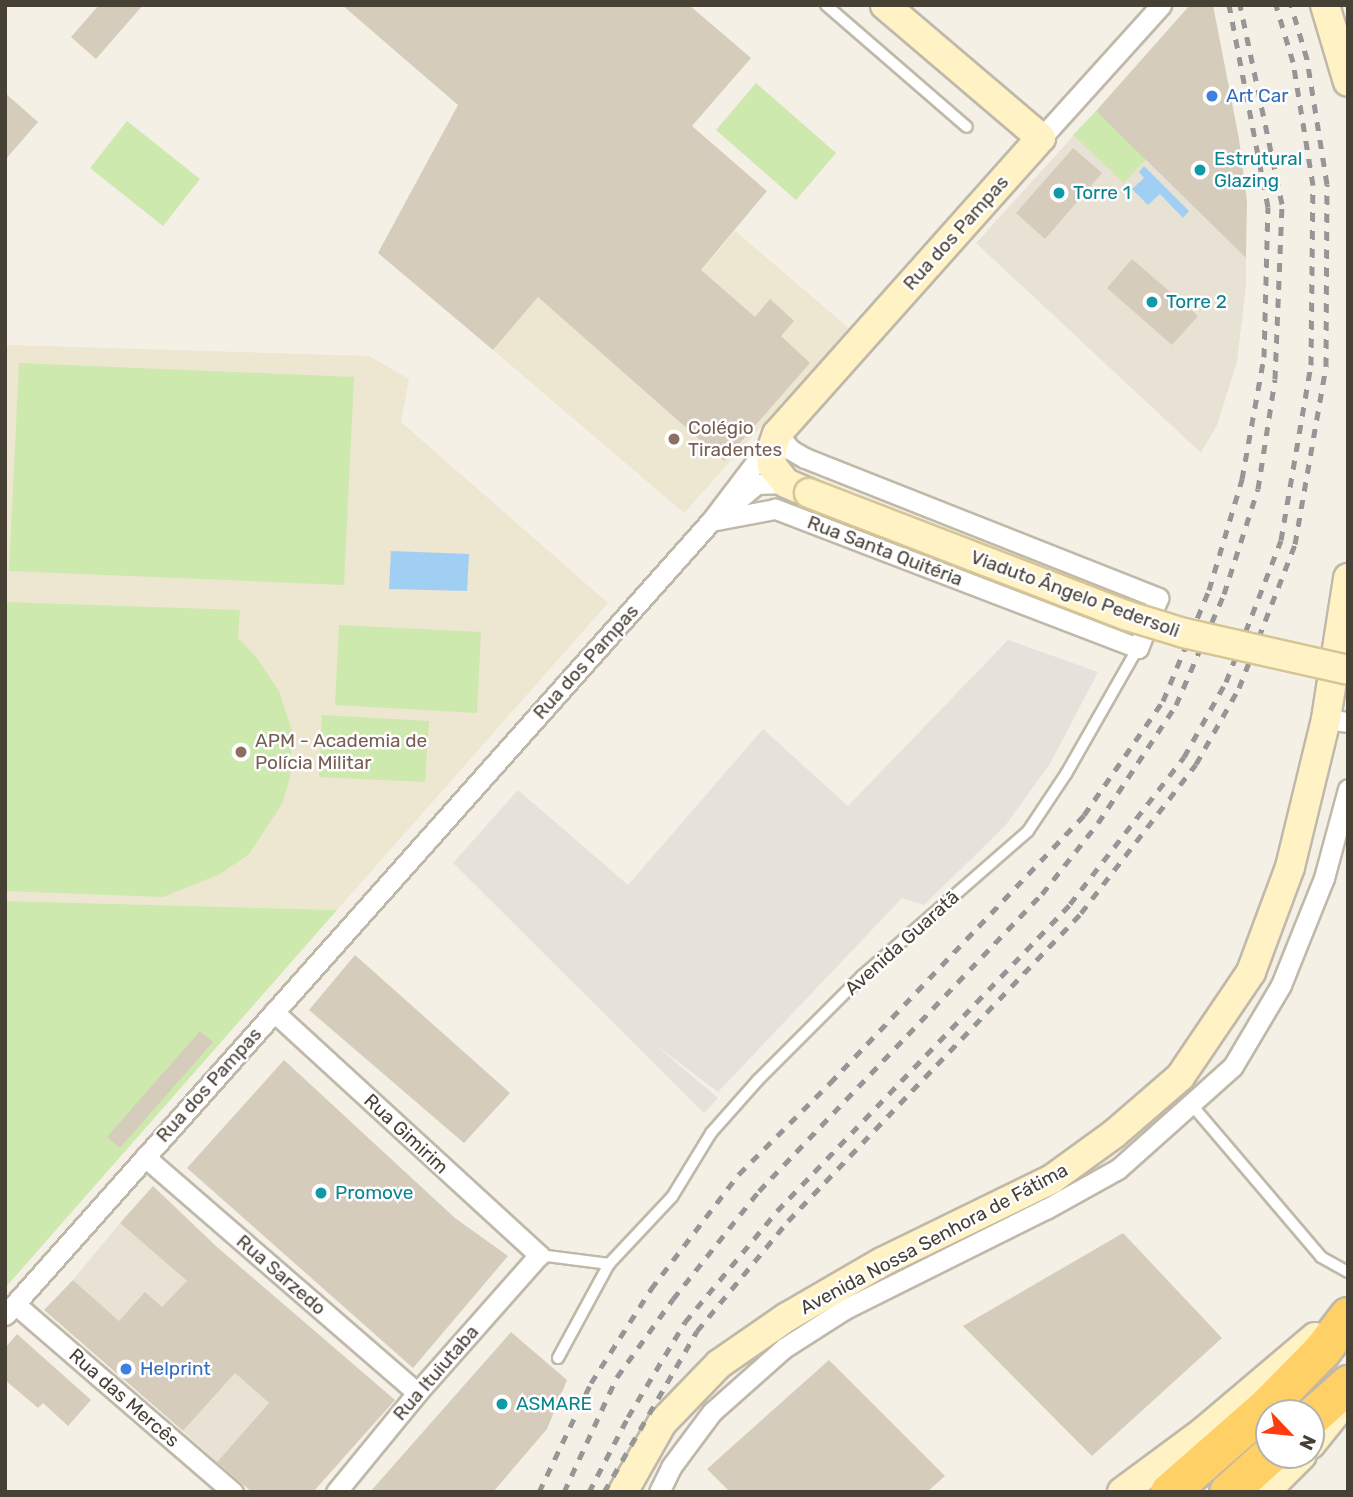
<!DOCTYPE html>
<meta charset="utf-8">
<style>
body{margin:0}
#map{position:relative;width:1353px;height:1497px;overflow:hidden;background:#f4f0e6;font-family:Rubik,sans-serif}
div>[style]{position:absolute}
.residential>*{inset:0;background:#e8e2d4}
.industrial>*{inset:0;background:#e6e1db}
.education>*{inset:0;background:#ede6d0}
.green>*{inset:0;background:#cde9ae}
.water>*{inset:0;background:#a1cff3}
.building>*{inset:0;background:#d6ccbb}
.roads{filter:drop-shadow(2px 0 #c0b8a9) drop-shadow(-2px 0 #c0b8a9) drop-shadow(0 2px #c0b8a9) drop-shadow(0 -2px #c0b8a9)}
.lane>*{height:10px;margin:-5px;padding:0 5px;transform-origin:5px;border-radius:5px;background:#fff}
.street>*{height:19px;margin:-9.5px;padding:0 9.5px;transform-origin:9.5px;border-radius:9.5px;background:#fff}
.secondary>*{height:28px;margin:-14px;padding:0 14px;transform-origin:14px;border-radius:14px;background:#fff2c5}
.highway>*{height:37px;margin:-18.5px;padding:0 18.5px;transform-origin:18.5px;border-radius:18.5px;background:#ffd066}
.rail>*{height:5px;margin-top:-2.5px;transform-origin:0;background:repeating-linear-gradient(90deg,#969696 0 9px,transparent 0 18px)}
.bridges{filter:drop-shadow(2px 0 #d5c595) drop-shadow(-2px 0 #d5c595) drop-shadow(0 2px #d5c595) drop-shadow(0 -2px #d5c595)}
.secondary-bridge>*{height:28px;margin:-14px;padding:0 14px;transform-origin:14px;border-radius:14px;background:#fff2c5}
.dots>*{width:19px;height:19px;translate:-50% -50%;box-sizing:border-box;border:4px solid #fff;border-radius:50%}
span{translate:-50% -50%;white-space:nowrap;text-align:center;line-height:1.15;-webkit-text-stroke:5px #fff;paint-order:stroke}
.shop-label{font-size:19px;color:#366cbe}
.left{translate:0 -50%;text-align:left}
.culture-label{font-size:19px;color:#0d838f}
.street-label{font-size:19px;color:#474035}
.education-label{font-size:19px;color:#785e54}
.frame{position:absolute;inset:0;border:7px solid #474035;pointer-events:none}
.north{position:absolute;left:1255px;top:1399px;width:70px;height:70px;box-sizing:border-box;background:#fff;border:2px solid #b5b3ae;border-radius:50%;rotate:116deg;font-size:19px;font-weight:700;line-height:28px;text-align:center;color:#474035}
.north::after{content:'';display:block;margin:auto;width:24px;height:32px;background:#ff3b12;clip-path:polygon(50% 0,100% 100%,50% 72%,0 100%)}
</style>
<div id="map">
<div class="residential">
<i style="clip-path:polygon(1096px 111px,1246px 258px,1246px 286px,1237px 362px,1217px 425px,1201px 453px,976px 243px)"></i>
<i style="clip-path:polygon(120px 1223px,187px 1281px,163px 1308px,119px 1321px,73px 1280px)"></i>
<i style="clip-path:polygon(235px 1373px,269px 1403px,217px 1462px,183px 1431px)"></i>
</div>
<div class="industrial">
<i style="clip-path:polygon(1008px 640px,1098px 672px,1051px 762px,1005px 826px,924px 905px,902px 898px,718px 1092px,653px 1043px,718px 1098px,704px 1113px,453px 863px,518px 790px,628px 885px,763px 729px,848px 806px)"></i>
</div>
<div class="education">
<i style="clip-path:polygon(735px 231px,849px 328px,684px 513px,493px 350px,538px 297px,620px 366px)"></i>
<i style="clip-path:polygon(10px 345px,369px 356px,409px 379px,401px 422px,608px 603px,337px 910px,5px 901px,5px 349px)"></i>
</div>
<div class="green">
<i style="clip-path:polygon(756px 83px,836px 153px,796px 200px,716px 130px)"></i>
<i style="clip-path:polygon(1096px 111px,1147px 158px,1124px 183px,1073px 135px)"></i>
<i style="clip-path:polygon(127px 121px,200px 179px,163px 226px,90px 168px)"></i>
<i style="clip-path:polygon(19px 363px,354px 377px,344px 585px,9px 571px)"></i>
<i style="clip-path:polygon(5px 602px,240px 610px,238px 638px,257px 658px,279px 691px,292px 731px,290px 778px,282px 804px,249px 854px,220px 874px,163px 897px,5px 891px)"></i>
<i style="clip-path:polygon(339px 625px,481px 632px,477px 713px,335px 705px)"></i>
<i style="clip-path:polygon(322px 715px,429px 721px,425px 782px,319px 777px)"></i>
<i style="clip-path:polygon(5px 901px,337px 910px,5px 1288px)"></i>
</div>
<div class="water">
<i style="clip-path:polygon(1144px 166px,1189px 211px,1183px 218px,1160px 194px,1148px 205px,1132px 189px,1144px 178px,1139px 172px)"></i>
<i style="clip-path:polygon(391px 551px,469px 554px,467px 591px,389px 589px)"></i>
</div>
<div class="building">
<i style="clip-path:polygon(99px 5px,143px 5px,96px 59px,71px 37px)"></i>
<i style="clip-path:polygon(342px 5px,689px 5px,751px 58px,692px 126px,767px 191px,701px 270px,755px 317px,770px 299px,794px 321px,781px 336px,810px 363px,724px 461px,538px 297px,493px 350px,378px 253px,458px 105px)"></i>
<i style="clip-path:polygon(1190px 5px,1213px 5px,1239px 139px,1247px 201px,1246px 258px,1096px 111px)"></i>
<i style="clip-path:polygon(5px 93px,38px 122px,5px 160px)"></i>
<i style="clip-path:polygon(1073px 148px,1102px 173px,1045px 239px,1016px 213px)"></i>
<i style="clip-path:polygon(1132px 259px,1198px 316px,1172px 345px,1107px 288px)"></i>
<i style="clip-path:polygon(355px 955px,510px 1093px,464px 1143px,309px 1010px)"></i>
<i style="clip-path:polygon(200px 1031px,213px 1042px,120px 1148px,107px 1137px)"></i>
<i style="clip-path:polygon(284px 1060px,455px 1218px,508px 1256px,413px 1368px,187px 1168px)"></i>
<i style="clip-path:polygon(153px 1186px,217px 1247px,395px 1400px,313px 1492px,252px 1492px,217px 1462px,269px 1403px,235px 1373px,183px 1431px,44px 1310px,73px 1280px,119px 1321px,145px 1292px,162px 1307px,187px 1281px,120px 1223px)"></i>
<i style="clip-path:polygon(1123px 1233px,1222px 1338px,1092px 1456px,963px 1326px)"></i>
<i style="clip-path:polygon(511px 1332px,567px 1380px,547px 1429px,493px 1492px,370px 1492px)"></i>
<i style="clip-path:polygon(17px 1334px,91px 1400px,68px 1426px,43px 1403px,38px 1408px,5px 1380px,5px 1348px)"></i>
<i style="clip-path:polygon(829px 1360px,945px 1476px,927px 1492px,730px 1492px,707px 1469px)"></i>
</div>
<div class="roads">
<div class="lane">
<i style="left:826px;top:5px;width:186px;rotate:40.9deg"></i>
<i style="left:1191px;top:1104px;width:201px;rotate:49.6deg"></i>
<i style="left:1321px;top:1257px;width:31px;rotate:29deg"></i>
<i style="left:539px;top:1255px;width:71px;rotate:7.3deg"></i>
<i style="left:558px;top:1358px;width:107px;rotate:-61.5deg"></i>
<i style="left:609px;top:1264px;width:92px;rotate:-46.8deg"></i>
<i style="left:672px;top:1197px;width:75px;rotate:-58.6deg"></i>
<i style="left:711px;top:1133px;width:71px;rotate:-48.4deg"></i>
<i style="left:758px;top:1080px;width:147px;rotate:-45deg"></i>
<i style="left:862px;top:976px;width:220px;rotate:-41.1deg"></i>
<i style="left:1028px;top:831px;width:69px;rotate:-56.3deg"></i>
<i style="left:1066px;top:774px;width:145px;rotate:-60.3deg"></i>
</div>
<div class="street">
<i style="left:1041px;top:138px;width:179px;rotate:-47.9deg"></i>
<i style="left:734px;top:503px;width:30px;rotate:-40deg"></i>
<i style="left:757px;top:484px;width:29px;rotate:-2deg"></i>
<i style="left:1326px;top:719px;width:22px;rotate:8deg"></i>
<i style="left:274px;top:1012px;width:360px;rotate:42.5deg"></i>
<i style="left:539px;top:1255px;width:184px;rotate:131.5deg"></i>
<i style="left:417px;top:1393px;width:128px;rotate:129.3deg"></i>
<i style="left:145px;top:1157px;width:360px;rotate:40.9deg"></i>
<i style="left:15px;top:1304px;width:288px;rotate:40.8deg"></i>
<i style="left:5px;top:1315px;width:1062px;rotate:-48.36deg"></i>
<i style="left:711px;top:521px;width:109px;rotate:-52.8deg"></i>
<i style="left:777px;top:434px;width:21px;rotate:49deg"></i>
<i style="left:791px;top:450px;width:16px;rotate:30deg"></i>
<i style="left:805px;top:458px;width:380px;rotate:21.6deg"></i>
<i style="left:1158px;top:598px;width:54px;rotate:111.8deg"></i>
<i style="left:1138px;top:648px;width:389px;rotate:-159deg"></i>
<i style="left:775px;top:509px;width:65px;rotate:169.4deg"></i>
<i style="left:659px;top:1492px;width:28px;rotate:-64deg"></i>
<i style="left:671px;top:1467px;width:69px;rotate:-53.3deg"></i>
<i style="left:712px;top:1412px;width:96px;rotate:-41.6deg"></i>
<i style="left:784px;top:1348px;width:72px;rotate:-32.6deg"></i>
<i style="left:845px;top:1309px;width:225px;rotate:-26.5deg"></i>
<i style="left:1046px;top:1209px;width:82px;rotate:-29.1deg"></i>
<i style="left:1118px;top:1169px;width:154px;rotate:-41.8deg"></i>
<i style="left:1233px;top:1066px;width:94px;rotate:-59.3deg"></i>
<i style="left:1281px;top:985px;width:115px;rotate:-68.1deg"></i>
<i style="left:1324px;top:878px;width:92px;rotate:-74.9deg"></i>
</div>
<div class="secondary">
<i style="left:1325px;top:5px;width:80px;rotate:73.4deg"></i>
<i style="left:809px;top:493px;width:25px;rotate:-157deg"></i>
<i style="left:786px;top:483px;width:22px;rotate:-129deg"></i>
<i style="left:772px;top:466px;width:15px;rotate:-94deg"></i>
<i style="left:771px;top:451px;width:18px;rotate:-71deg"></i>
<i style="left:777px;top:434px;width:397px;rotate:-48.3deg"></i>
<i style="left:1041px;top:138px;width:205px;rotate:-139.6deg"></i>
<i style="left:1311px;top:1444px;width:53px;rotate:-51.2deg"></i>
<i style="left:623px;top:1492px;width:79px;rotate:-60.5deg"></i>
<i style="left:662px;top:1423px;width:82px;rotate:-46deg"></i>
<i style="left:719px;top:1364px;width:83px;rotate:-34.7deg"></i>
<i style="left:787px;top:1317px;width:110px;rotate:-30.1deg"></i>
<i style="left:882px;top:1262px;width:189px;rotate:-26deg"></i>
<i style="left:1052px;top:1179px;width:77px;rotate:-36deg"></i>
<i style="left:1114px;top:1134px;width:87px;rotate:-40.8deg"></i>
<i style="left:1180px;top:1077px;width:127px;rotate:-55.9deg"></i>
<i style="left:1251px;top:972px;width:112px;rotate:-69.6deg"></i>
<i style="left:1290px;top:867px;width:152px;rotate:-76.3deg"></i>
<i style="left:1326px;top:719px;width:143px;rotate:-81.1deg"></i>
<i style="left:1122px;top:1492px;width:101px;rotate:-36.5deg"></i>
<i style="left:1203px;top:1432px;width:147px;rotate:-40.3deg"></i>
<i style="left:1265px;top:1492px;width:52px;rotate:-45deg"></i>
</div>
<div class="highway">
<i style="left:1311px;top:1417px;width:50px;rotate:-41.7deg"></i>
<i style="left:1169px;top:1492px;width:132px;rotate:-41.3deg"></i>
<i style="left:1268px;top:1405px;width:77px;rotate:-45.5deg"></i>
<i style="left:1322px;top:1350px;width:43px;rotate:-52.6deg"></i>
<i style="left:1228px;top:1492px;width:55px;rotate:-42.1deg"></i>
</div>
</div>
<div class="rail">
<i style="left:539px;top:1492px;width:121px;rotate:-64.5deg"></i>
<i style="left:591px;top:1383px;width:112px;rotate:-57.4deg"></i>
<i style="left:651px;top:1289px;width:145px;rotate:-52.6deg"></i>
<i style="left:739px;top:1174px;width:129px;rotate:-45deg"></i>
<i style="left:830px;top:1083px;width:369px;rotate:-46.5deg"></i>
<i style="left:1084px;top:815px;width:139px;rotate:-55.3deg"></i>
<i style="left:1163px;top:701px;width:120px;rotate:-67.5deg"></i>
<i style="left:1209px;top:590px;width:116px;rotate:-73.4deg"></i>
<i style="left:1242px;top:479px;width:124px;rotate:-79.8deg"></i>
<i style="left:1264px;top:357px;width:150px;rotate:-88.5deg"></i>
<i style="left:1268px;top:207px;width:206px;rotate:-100.9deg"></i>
<i style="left:564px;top:1492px;width:127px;rotate:-65.3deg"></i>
<i style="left:617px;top:1377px;width:96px;rotate:-54.3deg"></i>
<i style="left:673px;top:1299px;width:138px;rotate:-51.5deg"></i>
<i style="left:759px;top:1191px;width:410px;rotate:-46.4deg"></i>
<i style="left:1042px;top:894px;width:90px;rotate:-51.7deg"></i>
<i style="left:1098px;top:823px;width:141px;rotate:-56.5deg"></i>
<i style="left:1176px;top:705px;width:121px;rotate:-66.6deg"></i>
<i style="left:1224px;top:594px;width:110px;rotate:-72.1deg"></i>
<i style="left:1258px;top:489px;width:111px;rotate:-81.2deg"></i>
<i style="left:1275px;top:379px;width:175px;rotate:-87.7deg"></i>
<i style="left:1282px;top:204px;width:203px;rotate:-101.9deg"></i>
<i style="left:589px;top:1492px;width:85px;rotate:-62.5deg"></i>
<i style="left:628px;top:1417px;width:111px;rotate:-59deg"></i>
<i style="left:685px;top:1322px;width:144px;rotate:-50.3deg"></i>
<i style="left:777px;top:1211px;width:424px;rotate:-46.3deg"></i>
<i style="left:1070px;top:904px;width:186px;rotate:-52.2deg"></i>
<i style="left:1184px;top:757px;width:86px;rotate:-60.8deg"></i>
<i style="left:1226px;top:682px;width:152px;rotate:-68.8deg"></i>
<i style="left:1281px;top:540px;width:178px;rotate:-80.3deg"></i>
<i style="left:1311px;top:365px;width:180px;rotate:-89.4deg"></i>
<i style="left:1313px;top:185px;width:125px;rotate:-99.2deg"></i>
<i style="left:1293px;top:62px;width:59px;rotate:-106.6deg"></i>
<i style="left:604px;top:1492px;width:186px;rotate:-60deg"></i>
<i style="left:697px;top:1331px;width:143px;rotate:-50.4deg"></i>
<i style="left:788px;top:1221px;width:425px;rotate:-46.4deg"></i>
<i style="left:1081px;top:913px;width:188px;rotate:-52.3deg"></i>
<i style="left:1196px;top:764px;width:87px;rotate:-60.5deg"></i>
<i style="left:1239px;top:688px;width:155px;rotate:-68.7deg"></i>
<i style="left:1295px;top:544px;width:181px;rotate:-80.1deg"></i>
<i style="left:1326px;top:366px;width:182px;rotate:-89.7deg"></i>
<i style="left:1327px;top:184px;width:127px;rotate:-99.1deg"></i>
<i style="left:1307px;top:59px;width:56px;rotate:-106.5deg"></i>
</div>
<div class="bridges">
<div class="secondary-bridge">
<i style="left:809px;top:493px;width:339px;rotate:21.1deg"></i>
<i style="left:1125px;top:615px;width:62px;rotate:17deg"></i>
<i style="left:1184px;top:633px;width:168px;rotate:12.7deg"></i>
</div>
</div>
<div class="dots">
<i style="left:1212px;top:96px;background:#3f7fe0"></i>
<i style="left:1200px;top:170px;background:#0f9aa8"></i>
<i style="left:1059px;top:193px;background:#0f9aa8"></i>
<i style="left:1152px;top:302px;background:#0f9aa8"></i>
<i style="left:674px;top:439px;background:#8d6e63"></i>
<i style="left:241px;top:752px;background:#8d6e63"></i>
<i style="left:321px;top:1193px;background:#0f9aa8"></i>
<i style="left:126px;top:1369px;background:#3f7fe0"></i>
<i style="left:502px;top:1404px;background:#0f9aa8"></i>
</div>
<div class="shop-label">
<span class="left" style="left:1226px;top:96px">Art Car</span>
<span class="left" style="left:140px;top:1369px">Helprint</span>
</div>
<div class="culture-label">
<span class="left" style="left:1214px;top:170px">Estrutural<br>Glazing</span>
<span class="left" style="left:1073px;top:193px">Torre 1</span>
<span class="left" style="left:1166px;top:302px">Torre 2</span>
<span class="left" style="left:335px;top:1193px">Promove</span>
<span class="left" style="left:516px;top:1404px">ASMARE</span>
</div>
<div class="street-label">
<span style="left:956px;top:233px;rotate:-48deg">Rua dos Pampas</span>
<span style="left:885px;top:551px;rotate:21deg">Rua Santa Quitéria</span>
<span style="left:1075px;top:594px;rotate:20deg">Viaduto Ângelo Pedersoli</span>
<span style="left:586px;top:662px;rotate:-48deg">Rua dos Pampas</span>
<span style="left:902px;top:943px;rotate:-42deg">Avenida Guaratã</span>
<span style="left:209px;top:1085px;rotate:-48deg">Rua dos Pampas</span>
<span style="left:406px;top:1134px;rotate:43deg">Rua Gimirim</span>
<span style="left:934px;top:1239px;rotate:-28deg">Avenida Nossa Senhora de Fátima</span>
<span style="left:281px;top:1275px;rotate:41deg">Rua Sarzedo</span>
<span style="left:436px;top:1373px;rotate:-49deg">Rua Ituiutaba</span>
<span style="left:124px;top:1398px;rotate:41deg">Rua das Mercês</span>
</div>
<div class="education-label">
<span class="left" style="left:688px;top:439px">Colégio<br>Tiradentes</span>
<span class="left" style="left:255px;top:752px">APM - Academia de<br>Polícia Militar</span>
</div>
<div class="frame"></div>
<div class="north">N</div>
</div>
